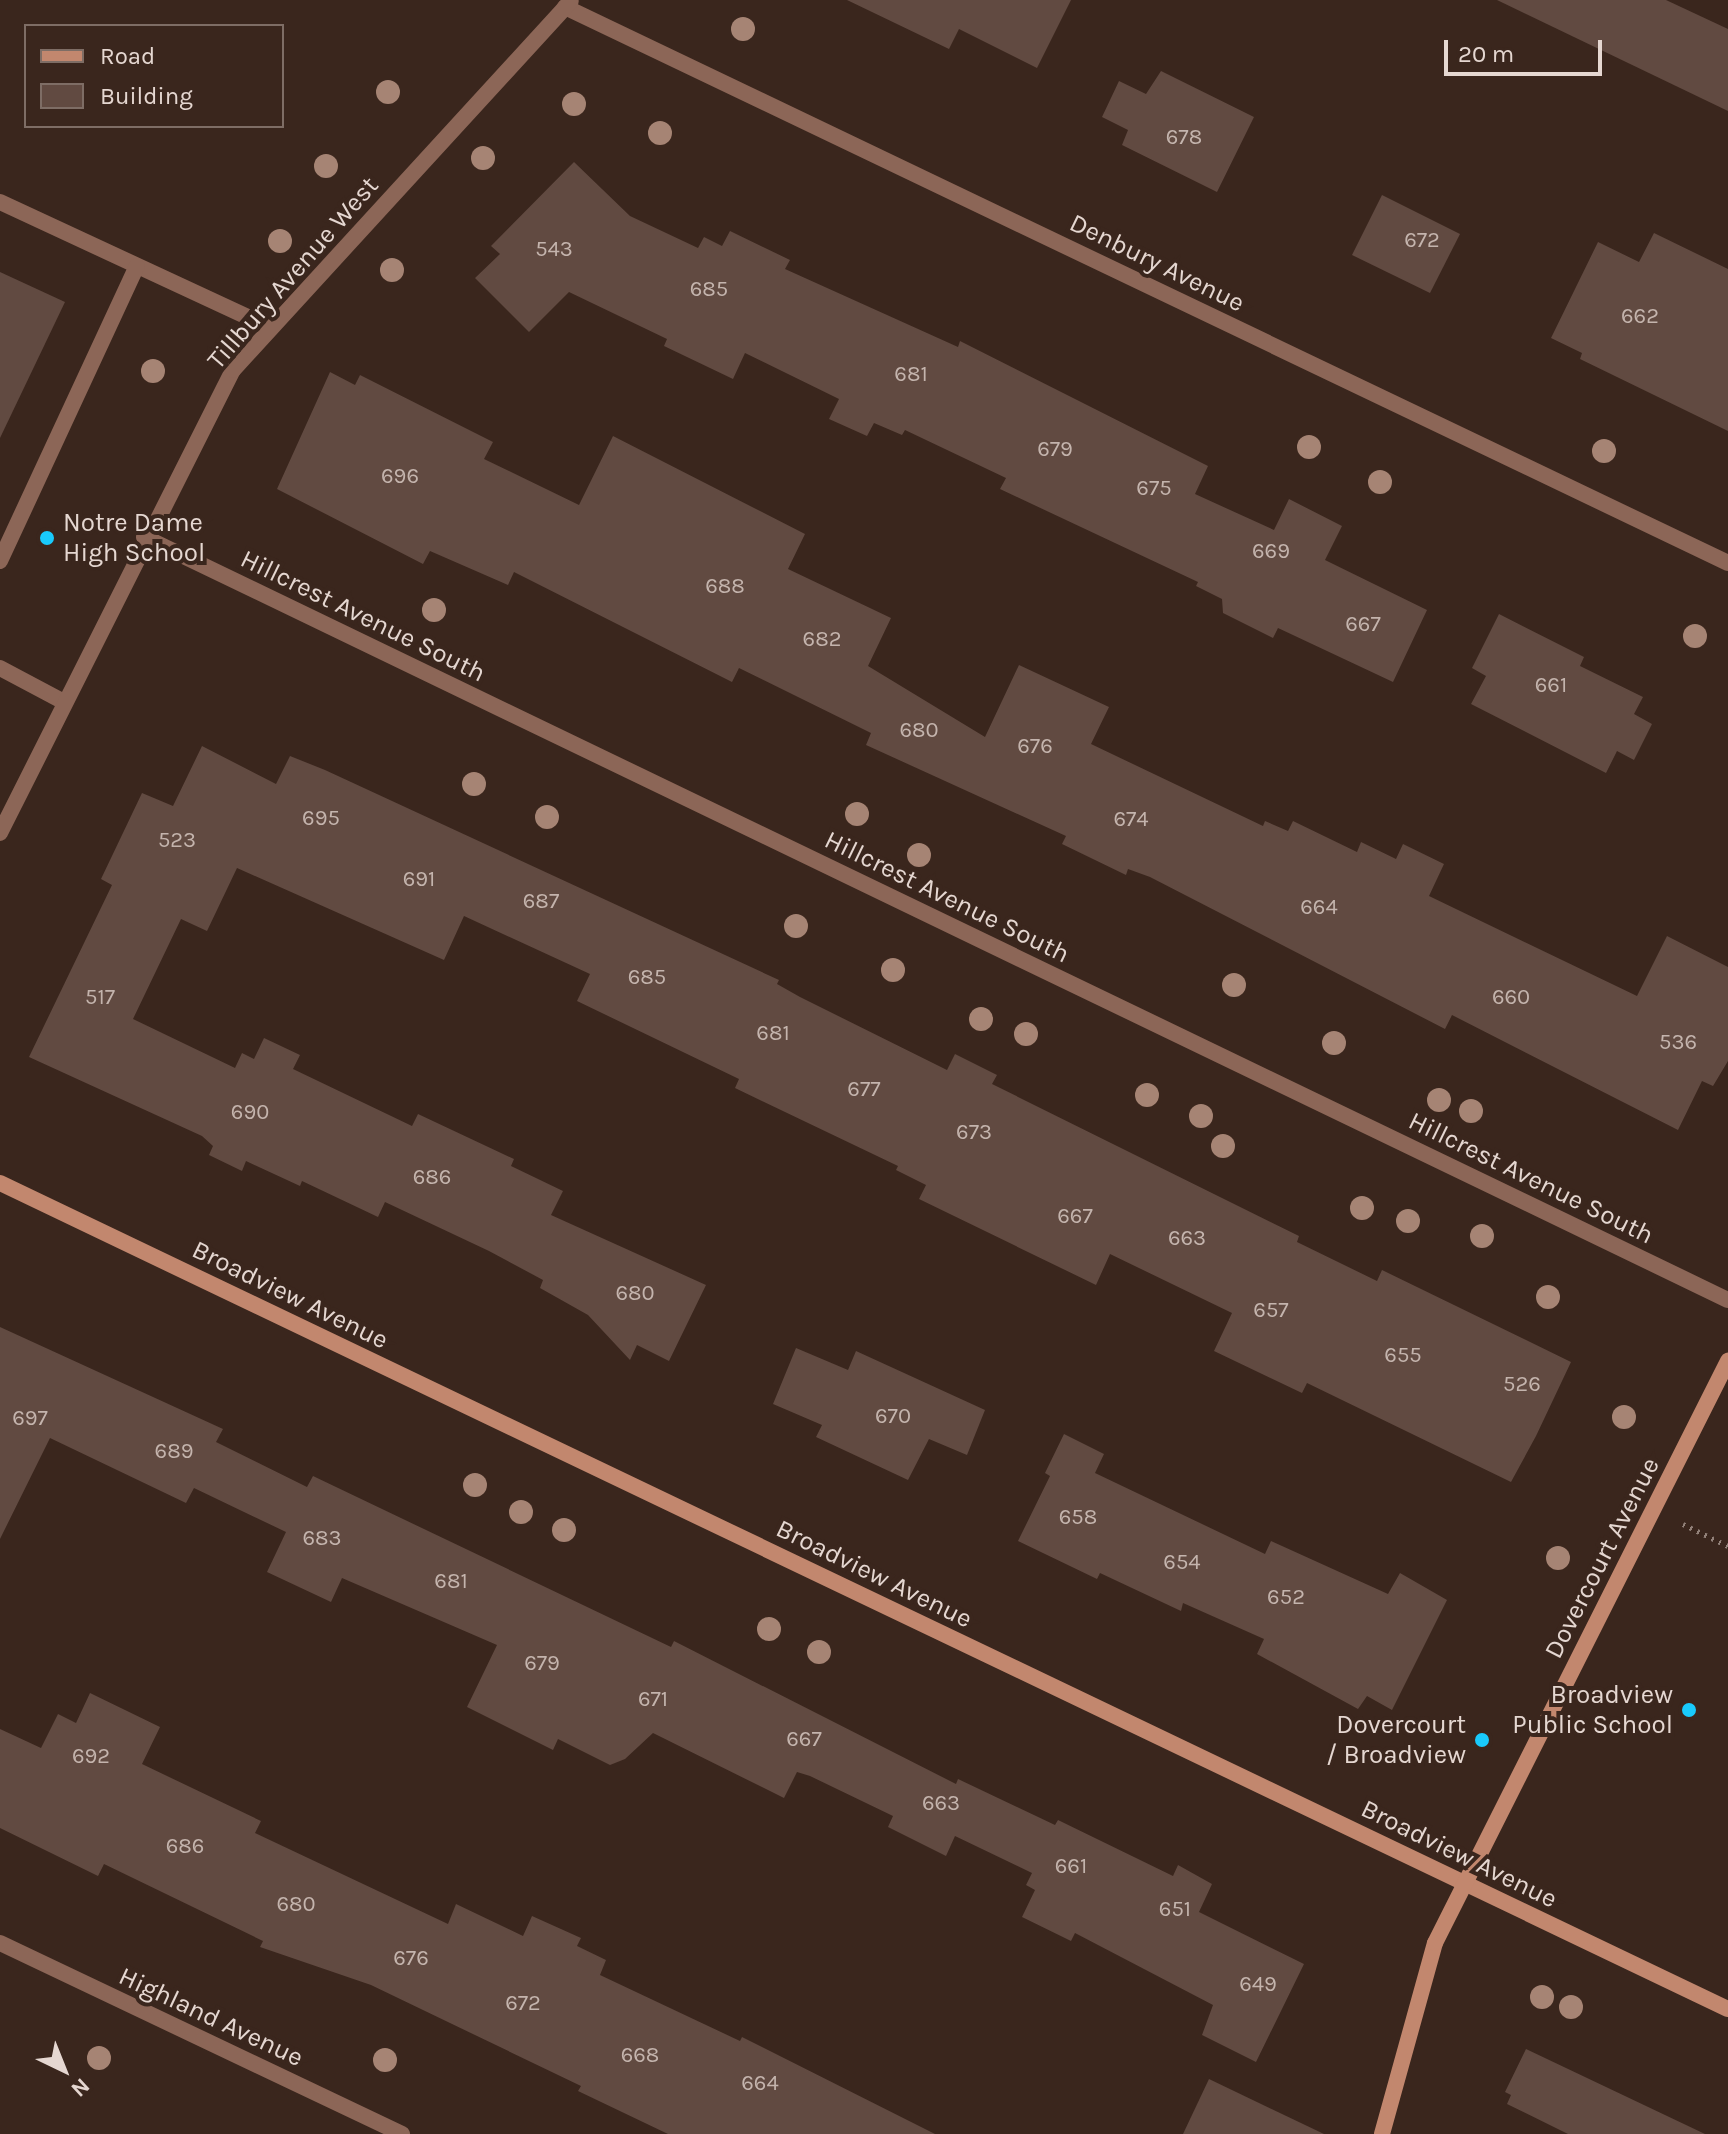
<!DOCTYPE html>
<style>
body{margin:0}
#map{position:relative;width:1728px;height:2134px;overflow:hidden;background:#3a261d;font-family:Karla,sans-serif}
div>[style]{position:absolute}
.building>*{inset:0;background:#614a41}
.path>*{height:5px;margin-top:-2.5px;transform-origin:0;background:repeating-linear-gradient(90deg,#928179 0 2px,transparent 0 8px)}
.lane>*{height:16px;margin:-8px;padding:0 8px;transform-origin:8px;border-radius:8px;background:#8c6657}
.street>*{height:16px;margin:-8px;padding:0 8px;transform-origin:8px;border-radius:8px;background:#8c6657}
.secondary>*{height:16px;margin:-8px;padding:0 8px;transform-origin:8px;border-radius:8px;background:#c2876e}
.trees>*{width:24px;height:24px;margin:-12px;border-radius:50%;background:#a68474}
.dots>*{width:22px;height:22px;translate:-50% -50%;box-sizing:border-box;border:4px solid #3a261d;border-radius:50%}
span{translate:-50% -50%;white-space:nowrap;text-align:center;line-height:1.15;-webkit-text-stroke:8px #3a261d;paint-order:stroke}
.number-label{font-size:22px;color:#c4b4ad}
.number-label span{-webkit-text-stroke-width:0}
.street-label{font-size:26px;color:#e5d7d1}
.poi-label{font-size:26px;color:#e5d7d1}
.left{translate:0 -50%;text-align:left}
.right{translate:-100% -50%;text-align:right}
.legend{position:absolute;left:24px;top:24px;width:260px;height:104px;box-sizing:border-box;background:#3a261d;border:2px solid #7e6d65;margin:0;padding:10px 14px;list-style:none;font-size:24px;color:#e5d7d1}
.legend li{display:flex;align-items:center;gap:16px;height:40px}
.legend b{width:40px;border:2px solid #7e6d65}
.north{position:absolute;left:24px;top:2030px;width:80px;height:80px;-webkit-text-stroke:6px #3a261d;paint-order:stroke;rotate:137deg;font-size:22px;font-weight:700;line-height:32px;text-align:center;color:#e5d7d1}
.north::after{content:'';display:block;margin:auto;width:28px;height:36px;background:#e5d7d1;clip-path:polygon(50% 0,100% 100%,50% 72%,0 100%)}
.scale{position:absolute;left:1444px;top:40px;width:158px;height:36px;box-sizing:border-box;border:4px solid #e5d7d1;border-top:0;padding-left:10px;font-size:24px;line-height:28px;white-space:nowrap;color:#e5d7d1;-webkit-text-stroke:6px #3a261d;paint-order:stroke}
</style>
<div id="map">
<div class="building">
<i style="clip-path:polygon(847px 0,1071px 0,1037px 68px,959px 29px,949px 49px)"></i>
<i style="clip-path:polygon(1497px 0,1666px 0,1728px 29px,1728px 111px)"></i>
<i style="clip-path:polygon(1161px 71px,1254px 117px,1217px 192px,1122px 145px,1128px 130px,1102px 117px,1119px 81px,1146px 94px)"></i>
<i style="clip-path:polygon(574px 162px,630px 216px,698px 248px,704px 237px,722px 246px,730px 231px,790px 260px,785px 269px,958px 347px,960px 341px,1208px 466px,1195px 494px,1274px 530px,1289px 499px,1342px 526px,1325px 560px,1427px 610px,1393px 682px,1278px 628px,1273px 638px,1223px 613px,1222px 599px,1196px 586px,1198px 582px,1000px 489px,1006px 478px,905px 430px,902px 435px,874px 423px,867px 436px,829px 419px,839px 399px,745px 353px,733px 379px,664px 346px,667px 339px,569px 292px,529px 332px,475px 278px,500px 254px,491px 246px)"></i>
<i style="clip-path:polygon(1382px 195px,1460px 234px,1430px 293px,1352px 255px)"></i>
<i style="clip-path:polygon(1654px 233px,1728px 269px,1728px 431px,1580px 359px,1582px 353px,1551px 338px,1598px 242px,1639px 262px)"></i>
<i style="clip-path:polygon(0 272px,65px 302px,0 438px)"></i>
<i style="clip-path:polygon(330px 372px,355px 385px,360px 375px,493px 442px,484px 459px,579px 505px,613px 436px,805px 534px,788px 569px,891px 618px,868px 666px,985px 737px,1019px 665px,1109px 707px,1091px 744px,1263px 826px,1265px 821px,1288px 831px,1293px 821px,1357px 852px,1361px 842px,1396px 859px,1403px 844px,1444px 864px,1429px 896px,1637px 996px,1667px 936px,1728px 967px,1728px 1061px,1713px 1086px,1702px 1081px,1678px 1130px,1452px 1015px,1445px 1029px,1150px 877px,1128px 869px,1126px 875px,1062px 844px,1066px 836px,866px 745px,871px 733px,739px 668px,732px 682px,514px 572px,508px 585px,430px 551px,423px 564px,277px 489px)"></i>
<i style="clip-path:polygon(1499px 614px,1584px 657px,1580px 666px,1643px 697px,1634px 714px,1652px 724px,1634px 760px,1617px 751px,1606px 773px,1471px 704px,1486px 676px,1472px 668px)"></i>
<i style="clip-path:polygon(202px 746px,276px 784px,290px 756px,325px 770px,779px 980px,777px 984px,800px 997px,947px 1070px,955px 1054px,997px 1075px,992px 1084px,1299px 1236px,1297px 1242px,1377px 1281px,1382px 1270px,1571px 1362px,1536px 1436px,1511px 1482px,1307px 1383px,1302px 1393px,1214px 1351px,1232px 1313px,1110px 1254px,1096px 1285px,919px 1199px,926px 1185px,896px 1170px,898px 1166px,735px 1088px,739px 1079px,577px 1001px,590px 974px,464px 916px,444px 960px,237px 868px,207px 931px,181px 919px,133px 1019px,235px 1068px,242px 1053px,254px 1059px,264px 1038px,300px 1055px,293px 1069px,412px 1126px,418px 1114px,514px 1159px,511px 1166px,563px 1191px,551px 1215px,706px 1285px,669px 1361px,637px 1345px,630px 1360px,588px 1315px,540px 1288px,543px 1280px,489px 1251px,385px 1202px,378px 1217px,302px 1181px,300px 1186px,246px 1161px,242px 1171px,209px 1155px,213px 1146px,202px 1136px,29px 1057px,112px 885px,101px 879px,142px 793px,173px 806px)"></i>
<i style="clip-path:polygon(0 1327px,223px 1429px,216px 1442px,307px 1487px,313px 1476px,671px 1647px,674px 1641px,956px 1784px,958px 1779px,1055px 1825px,1058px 1820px,1173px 1876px,1178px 1865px,1212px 1884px,1199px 1912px,1304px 1964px,1256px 2062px,1202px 2035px,1213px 2005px,1075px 1933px,1071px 1941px,1022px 1917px,1035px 1890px,1026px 1885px,1032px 1873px,955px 1836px,946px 1856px,888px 1827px,893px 1816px,810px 1776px,797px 1772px,784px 1798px,653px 1733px,625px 1759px,610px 1765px,558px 1739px,553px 1750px,467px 1707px,497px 1645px,342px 1578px,331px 1602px,267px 1572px,286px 1532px,194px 1488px,186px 1503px,50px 1438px,0 1539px)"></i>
<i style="clip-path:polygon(796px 1348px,848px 1370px,856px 1351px,985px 1410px,967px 1455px,929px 1439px,908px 1480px,816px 1437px,822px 1425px,773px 1404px)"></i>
<i style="clip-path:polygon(1064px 1434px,1104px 1454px,1095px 1473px,1265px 1554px,1271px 1541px,1388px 1594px,1400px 1573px,1447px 1600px,1392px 1710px,1367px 1696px,1358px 1709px,1257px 1654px,1264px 1639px,1183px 1603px,1181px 1611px,1100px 1573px,1097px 1579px,1018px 1541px,1050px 1476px,1045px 1473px)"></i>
<i style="clip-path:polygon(90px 1693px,160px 1727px,142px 1764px,261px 1821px,255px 1833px,448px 1924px,456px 1904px,523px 1936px,532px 1916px,581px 1938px,577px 1946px,606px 1960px,600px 1975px,740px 2041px,742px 2037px,935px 2134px,668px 2134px,578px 2091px,581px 2086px,371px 1985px,260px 1947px,263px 1941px,104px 1864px,98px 1876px,0 1828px,0 1729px,41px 1748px,58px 1714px,76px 1723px)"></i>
<i style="clip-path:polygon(1526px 2049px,1705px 2134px,1568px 2134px,1507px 2104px,1511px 2095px,1505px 2092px)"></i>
<i style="clip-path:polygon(1209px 2079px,1324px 2134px,1183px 2134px)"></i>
</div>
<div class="path">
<i style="left:1683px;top:1524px;width:50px;rotate:26.1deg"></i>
</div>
<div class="lane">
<i style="left:0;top:202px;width:299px;rotate:24.9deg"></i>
<i style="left:0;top:561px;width:325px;rotate:-65.1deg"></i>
<i style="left:0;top:668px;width:72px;rotate:28deg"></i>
</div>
<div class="street">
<i style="left:565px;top:7px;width:1289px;rotate:25.55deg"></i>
<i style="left:144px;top:537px;width:1758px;rotate:25.72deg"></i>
<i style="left:0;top:833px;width:518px;rotate:-63.29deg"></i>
<i style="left:233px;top:370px;width:500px;rotate:-47.51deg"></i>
<i style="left:0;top:1943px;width:445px;rotate:25.4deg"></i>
</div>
<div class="secondary">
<i style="left:0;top:1183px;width:1915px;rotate:25.55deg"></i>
<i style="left:1382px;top:2134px;width:198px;rotate:-74.5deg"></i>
<i style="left:1435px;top:1943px;width:652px;rotate:-63.28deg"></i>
</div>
<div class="trees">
<i style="left:743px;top:29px"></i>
<i style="left:388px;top:92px"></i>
<i style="left:574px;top:104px"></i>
<i style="left:660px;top:133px"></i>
<i style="left:483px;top:158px"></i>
<i style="left:326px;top:166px"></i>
<i style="left:280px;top:241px"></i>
<i style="left:392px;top:270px"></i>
<i style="left:153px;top:371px"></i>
<i style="left:1309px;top:447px"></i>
<i style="left:1604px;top:451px"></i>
<i style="left:1380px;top:482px"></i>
<i style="left:434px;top:610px"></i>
<i style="left:1695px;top:636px"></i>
<i style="left:474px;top:784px"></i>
<i style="left:857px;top:814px"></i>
<i style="left:547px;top:817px"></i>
<i style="left:919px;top:855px"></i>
<i style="left:796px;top:926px"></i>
<i style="left:893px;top:970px"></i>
<i style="left:1234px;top:985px"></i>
<i style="left:981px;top:1019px"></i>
<i style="left:1026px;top:1034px"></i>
<i style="left:1334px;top:1043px"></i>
<i style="left:1147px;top:1095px"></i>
<i style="left:1439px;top:1100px"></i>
<i style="left:1471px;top:1111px"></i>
<i style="left:1201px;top:1116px"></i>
<i style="left:1223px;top:1146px"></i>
<i style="left:1362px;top:1208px"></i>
<i style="left:1408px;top:1221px"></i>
<i style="left:1482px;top:1236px"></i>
<i style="left:1548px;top:1297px"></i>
<i style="left:1624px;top:1417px"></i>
<i style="left:475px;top:1485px"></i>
<i style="left:521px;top:1512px"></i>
<i style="left:564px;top:1530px"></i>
<i style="left:1558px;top:1558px"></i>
<i style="left:769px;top:1629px"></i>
<i style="left:819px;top:1652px"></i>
<i style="left:1542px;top:1997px"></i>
<i style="left:1571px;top:2007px"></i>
<i style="left:99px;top:2058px"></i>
<i style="left:385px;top:2060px"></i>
</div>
<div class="dots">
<i style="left:47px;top:538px;background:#19cafc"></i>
<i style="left:1689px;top:1710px;background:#19cafc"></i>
<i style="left:1482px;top:1740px;background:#19cafc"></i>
</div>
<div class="number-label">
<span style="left:1184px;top:138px">678</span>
<span style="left:1422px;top:241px">672</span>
<span style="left:554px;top:250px">543</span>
<span style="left:709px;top:290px">685</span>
<span style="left:1640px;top:317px">662</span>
<span style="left:911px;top:375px">681</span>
<span style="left:1055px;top:450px">679</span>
<span style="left:400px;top:477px">696</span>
<span style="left:1154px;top:489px">675</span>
<span style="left:1271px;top:552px">669</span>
<span style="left:725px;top:587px">688</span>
<span style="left:1363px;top:625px">667</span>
<span style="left:822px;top:640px">682</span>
<span style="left:1551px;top:686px">661</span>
<span style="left:919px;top:731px">680</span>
<span style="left:1035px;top:747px">676</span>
<span style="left:321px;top:819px">695</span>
<span style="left:1131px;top:820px">674</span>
<span style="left:177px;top:841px">523</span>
<span style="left:419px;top:880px">691</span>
<span style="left:541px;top:902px">687</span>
<span style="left:1319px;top:908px">664</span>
<span style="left:647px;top:978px">685</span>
<span style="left:100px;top:998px">517</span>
<span style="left:1511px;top:998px">660</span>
<span style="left:773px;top:1034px">681</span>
<span style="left:1678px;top:1043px">536</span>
<span style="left:864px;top:1090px">677</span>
<span style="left:250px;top:1113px">690</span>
<span style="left:974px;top:1133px">673</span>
<span style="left:432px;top:1178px">686</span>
<span style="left:1075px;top:1217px">667</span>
<span style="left:1187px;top:1239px">663</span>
<span style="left:635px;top:1294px">680</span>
<span style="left:1271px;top:1311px">657</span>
<span style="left:1403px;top:1356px">655</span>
<span style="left:1522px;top:1385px">526</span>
<span style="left:893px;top:1417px">670</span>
<span style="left:30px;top:1419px">697</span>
<span style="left:174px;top:1452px">689</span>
<span style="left:1078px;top:1518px">658</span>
<span style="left:322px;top:1539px">683</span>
<span style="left:1182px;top:1563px">654</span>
<span style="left:451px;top:1582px">681</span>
<span style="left:1286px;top:1598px">652</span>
<span style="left:542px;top:1664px">679</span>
<span style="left:653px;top:1700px">671</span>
<span style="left:804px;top:1740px">667</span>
<span style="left:91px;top:1757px">692</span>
<span style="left:941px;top:1804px">663</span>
<span style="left:185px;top:1847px">686</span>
<span style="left:1071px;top:1867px">661</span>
<span style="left:296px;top:1905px">680</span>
<span style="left:1175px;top:1910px">651</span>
<span style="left:411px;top:1959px">676</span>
<span style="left:1258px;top:1985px">649</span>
<span style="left:523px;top:2004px">672</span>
<span style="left:640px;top:2056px">668</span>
<span style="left:760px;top:2084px">664</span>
</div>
<div class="street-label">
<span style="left:1157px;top:263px;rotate:26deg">Denbury Avenue</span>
<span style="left:293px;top:273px;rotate:-49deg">Tillbury Avenue West</span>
<span style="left:363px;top:616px;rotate:26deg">Hillcrest Avenue South</span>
<span style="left:947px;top:897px;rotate:26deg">Hillcrest Avenue South</span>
<span style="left:1531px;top:1178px;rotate:26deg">Hillcrest Avenue South</span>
<span style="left:290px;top:1295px;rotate:26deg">Broadview Avenue</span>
<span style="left:1602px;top:1558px;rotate:-63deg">Dovercourt Avenue</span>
<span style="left:874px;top:1574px;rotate:26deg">Broadview Avenue</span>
<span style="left:1459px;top:1854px;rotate:26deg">Broadview Avenue</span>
<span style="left:211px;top:2017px;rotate:25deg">Highland Avenue</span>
</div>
<div class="poi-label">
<span class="left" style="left:63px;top:538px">Notre Dame<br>High School</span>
<span class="right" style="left:1673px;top:1710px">Broadview<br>Public School</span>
<span class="right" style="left:1466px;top:1740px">Dovercourt<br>/ Broadview</span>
</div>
<ul class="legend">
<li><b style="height:10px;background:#c2876e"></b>Road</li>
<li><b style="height:22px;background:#614a41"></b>Building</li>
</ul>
<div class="north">N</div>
<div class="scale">20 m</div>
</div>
